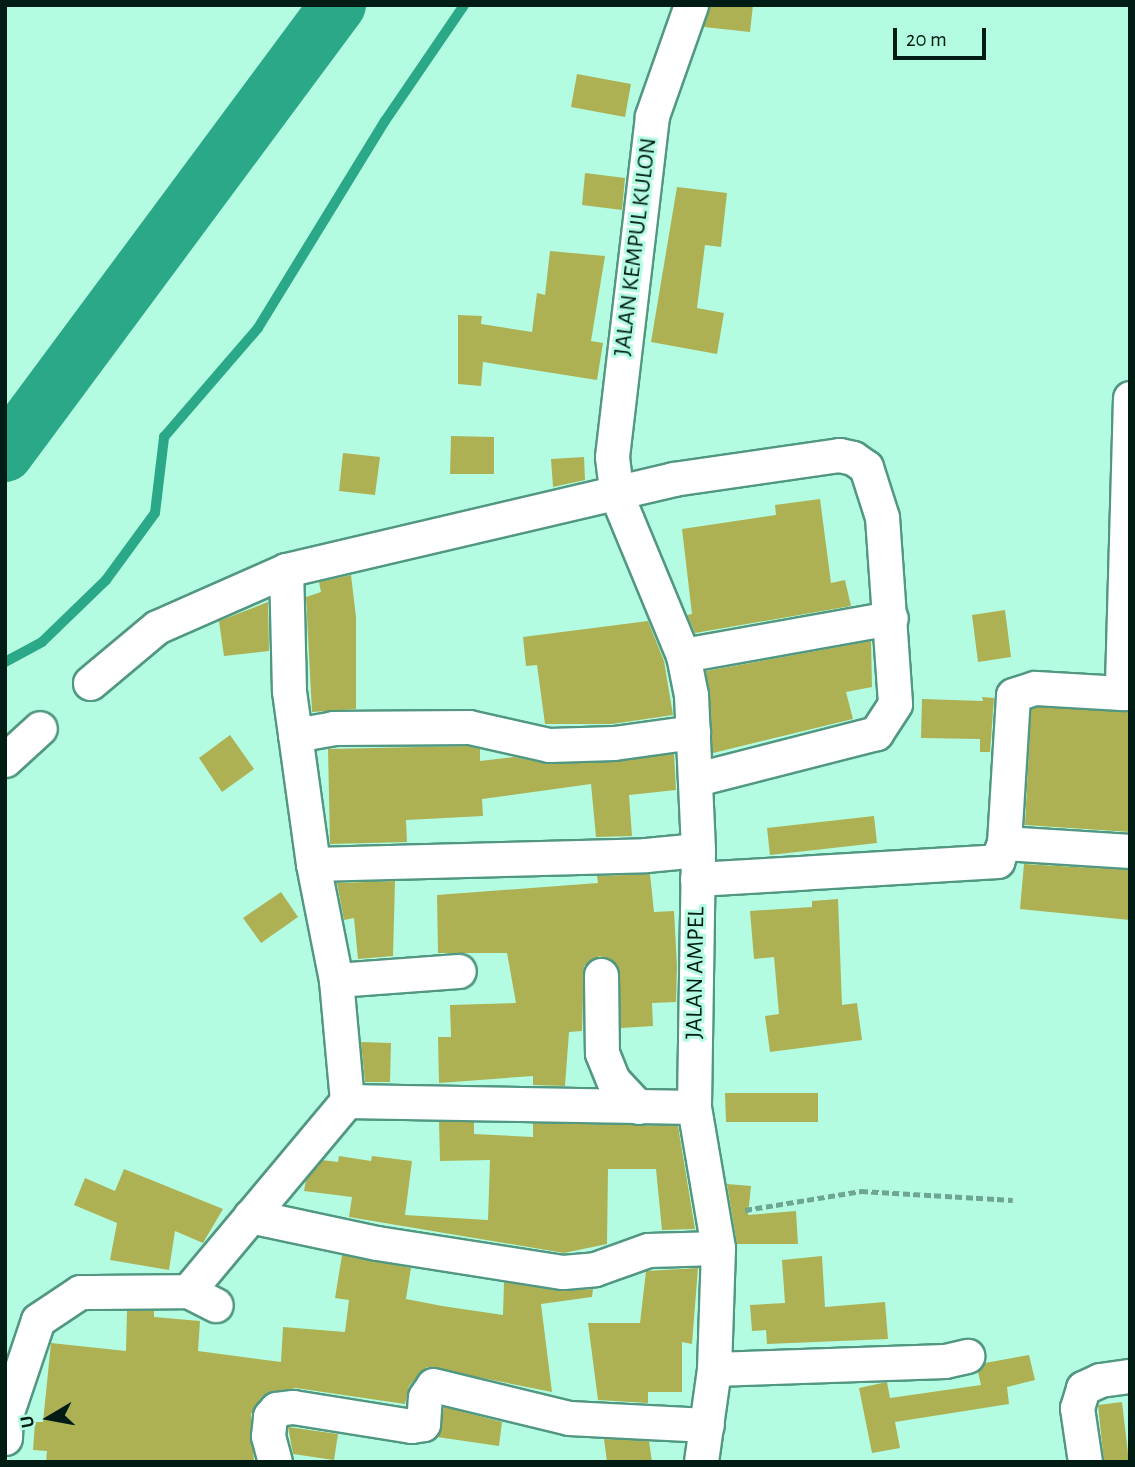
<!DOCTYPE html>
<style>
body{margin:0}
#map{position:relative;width:1135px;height:1467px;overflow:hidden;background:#b3fce2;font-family:"Alegreya Sans",sans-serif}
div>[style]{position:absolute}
.stream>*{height:10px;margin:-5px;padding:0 5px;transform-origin:5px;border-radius:5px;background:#2aa887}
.river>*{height:56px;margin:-28px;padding:0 28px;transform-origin:28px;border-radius:28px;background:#2aa887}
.building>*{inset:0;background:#adb153}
.path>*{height:4.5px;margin-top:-2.25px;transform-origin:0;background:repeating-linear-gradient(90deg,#6ea693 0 7px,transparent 0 10.5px)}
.roads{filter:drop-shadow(2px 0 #519781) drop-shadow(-2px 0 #519781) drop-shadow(0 2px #519781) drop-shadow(0 -2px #519781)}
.minor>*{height:33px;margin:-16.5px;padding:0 16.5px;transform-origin:16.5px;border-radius:16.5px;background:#fff}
span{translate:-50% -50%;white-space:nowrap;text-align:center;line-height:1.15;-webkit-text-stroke:6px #b3fce2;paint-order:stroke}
.street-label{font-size:24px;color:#001c14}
.frame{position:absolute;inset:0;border:7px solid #001c14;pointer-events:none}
.north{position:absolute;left:14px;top:1383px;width:70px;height:70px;-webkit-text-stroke:5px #b3fce2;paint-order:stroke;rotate:260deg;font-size:19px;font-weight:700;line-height:28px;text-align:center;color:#001c14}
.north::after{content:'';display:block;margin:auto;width:24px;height:32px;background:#001c14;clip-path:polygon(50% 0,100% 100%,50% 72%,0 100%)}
.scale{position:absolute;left:893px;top:28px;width:93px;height:32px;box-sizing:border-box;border:4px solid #001c14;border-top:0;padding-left:9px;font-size:21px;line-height:24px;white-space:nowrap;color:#001c14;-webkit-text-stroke:5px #b3fce2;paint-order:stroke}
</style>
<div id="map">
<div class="stream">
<i style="left:5px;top:662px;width:42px;rotate:-28.4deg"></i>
<i style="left:42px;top:642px;width:89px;rotate:-44.1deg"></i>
<i style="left:106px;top:580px;width:83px;rotate:-53.8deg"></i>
<i style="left:155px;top:513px;width:77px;rotate:-83.2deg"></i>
<i style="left:164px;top:437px;width:144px;rotate:-49.2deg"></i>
<i style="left:258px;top:328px;width:243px;rotate:-58.5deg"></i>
<i style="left:385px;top:121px;width:140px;rotate:-55.7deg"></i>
</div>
<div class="river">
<i style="left:5px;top:454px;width:559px;rotate:-53.44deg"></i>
</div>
<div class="building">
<i style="clip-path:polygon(710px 5px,753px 5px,750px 32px,704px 27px)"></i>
<i style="clip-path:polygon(577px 74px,631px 84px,625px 117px,571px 107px)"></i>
<i style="clip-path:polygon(585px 173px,625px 178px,622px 210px,582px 205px)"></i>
<i style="clip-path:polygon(677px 187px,727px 193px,721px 247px,705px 245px,697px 308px,724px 313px,717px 354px,651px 342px)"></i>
<i style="clip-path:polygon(550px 251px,605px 256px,591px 341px,603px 343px,597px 380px,483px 362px,481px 386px,458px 384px,458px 315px,482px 316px,481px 324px,532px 332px,537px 293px,545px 295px)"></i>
<i style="clip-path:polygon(451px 436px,494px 437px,494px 474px,450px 474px)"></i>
<i style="clip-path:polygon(343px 453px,380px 457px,375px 495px,339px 491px)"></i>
<i style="clip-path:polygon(584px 457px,585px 480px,553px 487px,551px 459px)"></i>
<i style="clip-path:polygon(820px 499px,831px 583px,845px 580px,851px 606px,695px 633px,687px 615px,692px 614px,682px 529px,776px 515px,775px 505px)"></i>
<i style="clip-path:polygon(351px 575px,356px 617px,356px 709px,312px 712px,306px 597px,321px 592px,319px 582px)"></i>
<i style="clip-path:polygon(268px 602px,269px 651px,224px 656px,219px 621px)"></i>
<i style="clip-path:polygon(1005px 610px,1011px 657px,978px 662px,972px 615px)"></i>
<i style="clip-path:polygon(648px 621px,664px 661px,673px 715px,612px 724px,545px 724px,537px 665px,526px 666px,523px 637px)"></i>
<i style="clip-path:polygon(871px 641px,872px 687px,846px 692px,853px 719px,713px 753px,706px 671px)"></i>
<i style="clip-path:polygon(982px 697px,994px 698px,990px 752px,980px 752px,980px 739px,921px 738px,922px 699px,983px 701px)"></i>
<i style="clip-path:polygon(1037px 707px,1130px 712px,1130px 832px,1025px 825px,1031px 709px)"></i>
<i style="clip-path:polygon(230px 735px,254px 769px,222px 792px,199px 758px)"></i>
<i style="clip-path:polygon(467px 746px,480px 749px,480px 761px,514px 757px,550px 764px,674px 754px,676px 790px,629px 795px,632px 836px,596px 837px,591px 784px,482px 799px,483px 816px,406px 820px,407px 842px,330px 844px,328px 749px)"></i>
<i style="clip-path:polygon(874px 816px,877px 843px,770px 855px,767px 828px)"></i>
<i style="clip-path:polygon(1024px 864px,1130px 870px,1130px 920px,1020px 909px)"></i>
<i style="clip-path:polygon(650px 874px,654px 912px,674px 911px,677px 966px,676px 1002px,652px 1003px,653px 1026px,621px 1028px,618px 966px,600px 956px,584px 966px,582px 1031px,569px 1032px,565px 1086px,533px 1085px,533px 1076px,439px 1083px,438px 1037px,451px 1037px,450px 1005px,516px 1003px,507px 953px,438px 953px,437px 895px,598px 883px,597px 876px)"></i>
<i style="clip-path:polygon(395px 881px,393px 956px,358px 959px,354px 918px,344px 920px,337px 883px)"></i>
<i style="clip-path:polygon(281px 892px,298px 917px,261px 943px,243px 918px)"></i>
<i style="clip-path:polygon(838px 899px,842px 1005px,857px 1003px,862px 1040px,770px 1052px,765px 1016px,779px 1014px,774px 957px,754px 959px,750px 911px,812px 907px,812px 901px)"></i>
<i style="clip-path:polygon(361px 1042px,391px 1043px,390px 1082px,365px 1082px)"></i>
<i style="clip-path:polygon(725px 1093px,818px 1093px,818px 1122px,726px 1122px)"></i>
<i style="clip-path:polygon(439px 1122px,474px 1122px,474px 1134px,533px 1137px,533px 1123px,678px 1126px,695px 1229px,662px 1230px,656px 1169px,608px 1169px,607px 1244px,564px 1253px,349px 1217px,352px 1197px,304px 1191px,306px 1180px,322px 1160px,338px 1162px,339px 1156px,371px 1161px,372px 1156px,412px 1161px,405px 1215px,488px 1220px,490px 1160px,440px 1161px)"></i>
<i style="clip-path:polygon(124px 1169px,223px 1209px,203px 1243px,175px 1231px,169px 1270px,110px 1260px,117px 1223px,74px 1205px,85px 1178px,115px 1191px)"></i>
<i style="clip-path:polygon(727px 1184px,751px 1186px,748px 1215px,796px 1211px,798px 1244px,737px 1244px)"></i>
<i style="clip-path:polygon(342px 1255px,411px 1268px,406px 1299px,442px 1306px,503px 1315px,504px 1282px,560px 1291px,593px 1289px,592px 1297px,541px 1304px,552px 1392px,427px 1367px,409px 1386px,405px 1404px,296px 1388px,262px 1396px,251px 1414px,254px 1462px,46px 1462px,47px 1451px,33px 1450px,35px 1422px,43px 1422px,51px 1343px,126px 1351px,127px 1311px,154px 1311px,154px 1317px,200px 1321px,198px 1351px,281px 1362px,283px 1327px,345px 1332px,349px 1300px,335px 1298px)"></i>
<i style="clip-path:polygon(822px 1256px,825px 1307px,885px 1302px,888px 1339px,767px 1344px,766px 1330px,752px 1331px,750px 1305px,785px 1303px,782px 1260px)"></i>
<i style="clip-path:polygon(698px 1268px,692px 1344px,682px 1342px,682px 1392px,648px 1392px,648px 1403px,598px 1400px,588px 1323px,640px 1323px,646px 1271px)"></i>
<i style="clip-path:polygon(1029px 1355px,1035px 1380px,1007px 1387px,1009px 1404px,895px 1422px,900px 1448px,872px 1453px,859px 1388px,887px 1382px,890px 1398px,981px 1385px,978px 1372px,985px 1363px)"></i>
<i style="clip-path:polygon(1122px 1402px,1129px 1462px,1104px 1462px,1098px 1405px)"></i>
<i style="clip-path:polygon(444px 1407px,502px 1422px,499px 1446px,437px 1437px)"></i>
<i style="clip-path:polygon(288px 1427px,338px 1434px,334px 1460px,293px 1454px)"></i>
<i style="clip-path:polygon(604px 1439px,649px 1441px,652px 1462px,607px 1462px)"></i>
</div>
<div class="path">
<i style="left:745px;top:1210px;width:118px;rotate:-9.3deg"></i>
<i style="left:861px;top:1191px;width:152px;rotate:3.4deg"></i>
</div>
<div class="roads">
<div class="minor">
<i style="left:691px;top:5px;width:118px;rotate:109.4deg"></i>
<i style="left:652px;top:116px;width:343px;rotate:96.7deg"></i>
<i style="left:612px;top:457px;width:39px;rotate:83deg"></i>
<i style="left:617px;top:496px;width:172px;rotate:67.5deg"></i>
<i style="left:683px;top:655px;width:41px;rotate:78.7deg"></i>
<i style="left:691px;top:695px;width:155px;rotate:87.4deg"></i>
<i style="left:698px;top:850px;width:257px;rotate:90.9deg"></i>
<i style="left:694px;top:1107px;width:143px;rotate:80.3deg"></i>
<i style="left:718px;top:1248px;width:121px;rotate:91.9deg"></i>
<i style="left:714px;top:1369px;width:94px;rotate:98deg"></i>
<i style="left:1130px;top:398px;width:295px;rotate:91.6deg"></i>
<i style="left:1122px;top:693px;width:8px"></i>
<i style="left:683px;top:655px;width:211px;rotate:-10.1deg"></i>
<i style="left:90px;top:683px;width:87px;rotate:-39.9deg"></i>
<i style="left:157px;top:627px;width:141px;rotate:-23.8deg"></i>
<i style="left:295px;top:735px;width:39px;rotate:-10deg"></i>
<i style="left:333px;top:728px;width:136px;rotate:-0.4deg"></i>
<i style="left:469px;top:727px;width:82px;rotate:12.7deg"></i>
<i style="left:549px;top:745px;width:65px;rotate:-1.8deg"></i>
<i style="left:614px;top:743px;width:80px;rotate:-7.9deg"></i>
<i style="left:5px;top:760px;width:47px;rotate:-42.4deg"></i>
<i style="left:1004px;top:843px;width:126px;rotate:3.6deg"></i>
<i style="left:313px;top:864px;width:333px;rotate:-1.5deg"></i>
<i style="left:646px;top:855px;width:52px;rotate:-5.5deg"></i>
<i style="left:697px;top:879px;width:301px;rotate:-3.4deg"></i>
<i style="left:997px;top:861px;width:19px;rotate:-69deg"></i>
<i style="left:1004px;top:843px;width:148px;rotate:-86.5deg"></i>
<i style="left:1013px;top:695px;width:23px;rotate:-18deg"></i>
<i style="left:1035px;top:688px;width:87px;rotate:3.3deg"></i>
<i style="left:601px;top:975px;width:78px;rotate:89.3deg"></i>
<i style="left:602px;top:1053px;width:29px;rotate:68deg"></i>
<i style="left:613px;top:1080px;width:37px;rotate:47deg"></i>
<i style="left:336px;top:980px;width:123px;rotate:-4.2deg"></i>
<i style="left:347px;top:1101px;width:347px;rotate:1deg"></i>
<i style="left:250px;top:1216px;width:130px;rotate:12deg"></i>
<i style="left:377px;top:1243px;width:188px;rotate:8.9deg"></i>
<i style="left:563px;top:1272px;width:32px;rotate:-5deg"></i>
<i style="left:595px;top:1269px;width:56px;rotate:-19.7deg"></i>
<i style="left:648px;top:1250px;width:70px;rotate:-1.6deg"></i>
<i style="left:188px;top:1291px;width:31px;rotate:27deg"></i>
<i style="left:714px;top:1369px;width:231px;rotate:-2deg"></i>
<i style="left:945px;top:1361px;width:23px;rotate:-13deg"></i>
<i style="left:5px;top:1438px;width:23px;rotate:-88deg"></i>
<i style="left:6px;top:1415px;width:100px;rotate:-71.4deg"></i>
<i style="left:38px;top:1320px;width:50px;rotate:-33.7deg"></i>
<i style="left:80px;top:1292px;width:108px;rotate:-0.5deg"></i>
<i style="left:188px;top:1291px;width:248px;rotate:-50.1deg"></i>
<i style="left:347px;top:1101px;width:121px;rotate:-95.2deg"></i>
<i style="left:336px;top:980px;width:118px;rotate:-101.2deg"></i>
<i style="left:313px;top:864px;width:176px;rotate:-97.9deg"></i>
<i style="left:289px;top:690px;width:120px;rotate:-91.4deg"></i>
<i style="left:286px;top:570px;width:398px;rotate:-13.2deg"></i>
<i style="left:673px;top:479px;width:168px;rotate:-8.2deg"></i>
<i style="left:839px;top:455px;width:14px;rotate:12deg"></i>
<i style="left:853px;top:458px;width:16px;rotate:35deg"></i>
<i style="left:866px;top:467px;width:52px;rotate:72.3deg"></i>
<i style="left:882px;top:517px;width:187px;rotate:86deg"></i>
<i style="left:895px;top:704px;width:35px;rotate:123deg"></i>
<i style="left:876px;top:733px;width:185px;rotate:165.6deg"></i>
<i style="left:275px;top:1462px;width:27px;rotate:-105deg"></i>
<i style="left:268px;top:1436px;width:20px;rotate:-84deg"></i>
<i style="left:270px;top:1416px;width:9px;rotate:-49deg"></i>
<i style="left:276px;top:1409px;width:17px;rotate:-7deg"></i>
<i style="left:293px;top:1407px;width:120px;rotate:9.1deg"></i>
<i style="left:411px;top:1426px;width:12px;rotate:-9deg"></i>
<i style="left:423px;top:1424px;width:27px;rotate:-86deg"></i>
<i style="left:425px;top:1397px;width:14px;rotate:-56deg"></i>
<i style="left:433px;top:1385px;width:140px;rotate:13.6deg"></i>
<i style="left:569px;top:1418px;width:138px;rotate:2.9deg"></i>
<i style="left:1085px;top:1462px;width:55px;rotate:-98.4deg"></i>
<i style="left:1077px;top:1408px;width:21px;rotate:-73deg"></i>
<i style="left:1083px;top:1388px;width:19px;rotate:-25deg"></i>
<i style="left:1100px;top:1380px;width:30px;rotate:-8deg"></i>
</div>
</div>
<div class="street-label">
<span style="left:636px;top:247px;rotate:-83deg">JALAN KEMPUL KULON</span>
<span style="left:696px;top:973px;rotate:-89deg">JALAN AMPEL</span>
</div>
<div class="frame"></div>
<div class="north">U</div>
<div class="scale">20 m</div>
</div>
